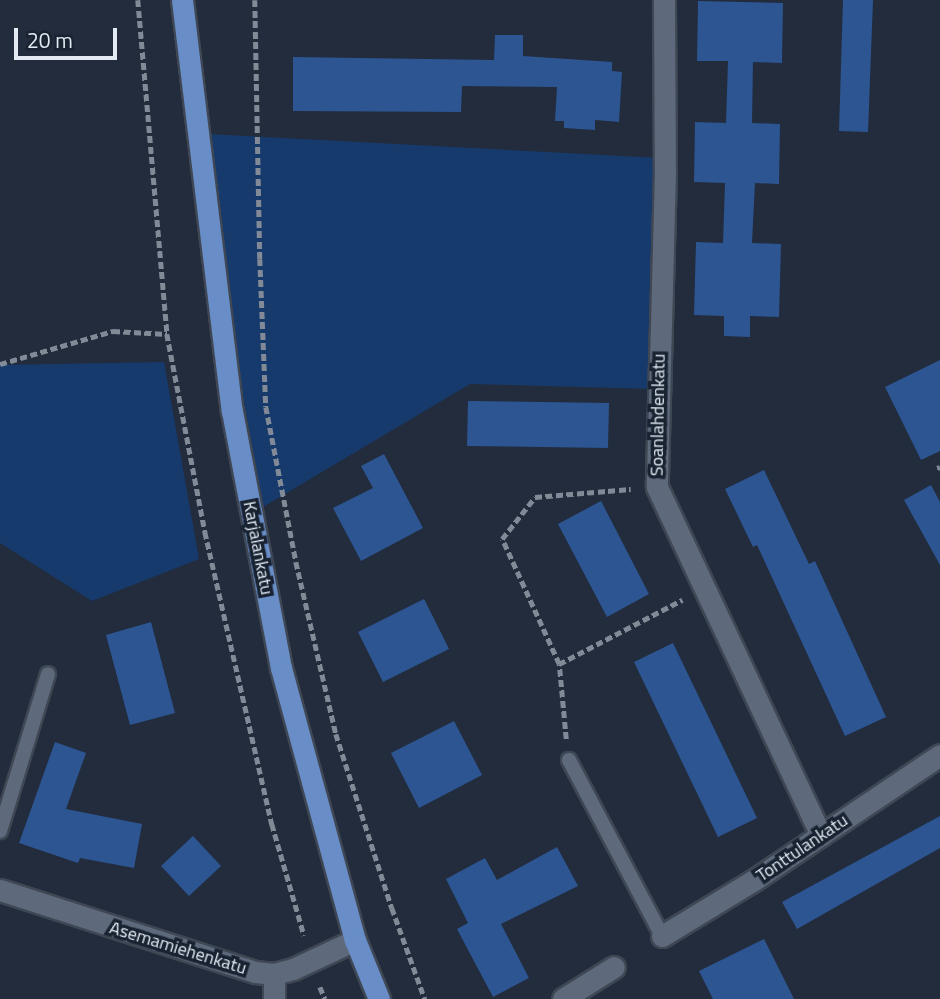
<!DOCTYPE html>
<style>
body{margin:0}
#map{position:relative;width:940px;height:999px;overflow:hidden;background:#222c3c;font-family:"Titillium Web",sans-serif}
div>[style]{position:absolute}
.green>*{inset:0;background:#173a6d}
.building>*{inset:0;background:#2c5592}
.path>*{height:4.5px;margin-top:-2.25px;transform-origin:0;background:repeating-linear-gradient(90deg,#828a97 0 7px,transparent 0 10.5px)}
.roads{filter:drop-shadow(2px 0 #3f4754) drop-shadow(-2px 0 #3f4754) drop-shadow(0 2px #3f4754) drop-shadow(0 -2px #3f4754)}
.lane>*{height:14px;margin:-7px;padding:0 7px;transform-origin:7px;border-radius:7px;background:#5e6a7c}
.street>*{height:21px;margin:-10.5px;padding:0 10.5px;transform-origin:10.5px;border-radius:10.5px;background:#5e6a7c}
.primary>*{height:21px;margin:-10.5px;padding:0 10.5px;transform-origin:10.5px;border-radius:10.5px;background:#688dc7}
span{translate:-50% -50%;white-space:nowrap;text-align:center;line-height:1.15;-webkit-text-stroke:7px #182231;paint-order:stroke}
.street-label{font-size:18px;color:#e3eaf4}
.scale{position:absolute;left:14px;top:28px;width:103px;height:32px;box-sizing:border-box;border:4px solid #e3eaf4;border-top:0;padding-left:9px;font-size:21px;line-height:24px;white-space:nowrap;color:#e3eaf4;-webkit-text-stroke:5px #182231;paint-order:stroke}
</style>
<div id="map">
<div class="green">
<i style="clip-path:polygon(209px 134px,660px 158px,654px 389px,470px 384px,263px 507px,237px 363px)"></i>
<i style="clip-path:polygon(164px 362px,199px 559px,92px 601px,0 543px,0 365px)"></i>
</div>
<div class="building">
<i style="clip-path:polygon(843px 0,873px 0,868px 132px,839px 131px)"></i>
<i style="clip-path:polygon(698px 1px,783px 3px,782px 63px,753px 62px,752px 123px,780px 124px,779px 184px,755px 183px,752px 243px,781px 244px,779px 317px,750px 316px,750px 337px,724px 336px,724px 316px,694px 315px,696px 242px,723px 243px,725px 183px,694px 182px,695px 122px,726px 123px,728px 61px,697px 61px)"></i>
<i style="clip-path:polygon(495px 35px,523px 35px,523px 56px,612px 62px,612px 71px,622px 72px,619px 122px,595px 120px,595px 130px,564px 128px,564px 121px,555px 121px,557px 87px,462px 86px,461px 112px,293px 111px,293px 57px,494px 60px)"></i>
<i style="clip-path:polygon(940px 360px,940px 451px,921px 460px,885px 387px)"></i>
<i style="clip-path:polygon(468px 401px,609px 403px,608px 448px,467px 446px)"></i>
<i style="clip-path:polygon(384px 454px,423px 528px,361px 561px,333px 508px,373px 488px,361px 466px)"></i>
<i style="clip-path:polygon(764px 470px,809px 564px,815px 561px,886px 717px,845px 736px,757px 545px,753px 547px,725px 489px)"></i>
<i style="clip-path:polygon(931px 485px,940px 502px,940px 565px,904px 500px)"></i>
<i style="clip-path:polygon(601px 501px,649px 594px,607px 617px,558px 524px)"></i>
<i style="clip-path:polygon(424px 599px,449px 649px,383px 682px,358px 632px)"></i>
<i style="clip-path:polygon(151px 622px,175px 713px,130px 725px,106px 635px)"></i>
<i style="clip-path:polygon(673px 643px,757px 818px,718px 837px,634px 662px)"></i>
<i style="clip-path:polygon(454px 721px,482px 775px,419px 808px,391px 753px)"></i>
<i style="clip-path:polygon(55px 742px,86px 753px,66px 809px,142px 824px,134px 868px,80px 858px,78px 863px,19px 843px)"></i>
<i style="clip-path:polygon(940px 816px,940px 848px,797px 929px,782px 902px)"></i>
<i style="clip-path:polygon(193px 836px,221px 866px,189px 896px,161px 866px)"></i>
<i style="clip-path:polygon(557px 847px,578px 886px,501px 924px,529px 978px,493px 997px,457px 929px,468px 923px,446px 879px,485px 858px,497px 880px)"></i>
<i style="clip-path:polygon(764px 939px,794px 999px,713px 999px,699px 971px)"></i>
</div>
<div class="path">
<i style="left:138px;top:0;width:335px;rotate:85deg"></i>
<i style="left:167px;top:334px;width:202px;rotate:79.1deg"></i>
<i style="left:205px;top:532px;width:300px;rotate:77.1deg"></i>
<i style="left:272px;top:824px;width:116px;rotate:73.9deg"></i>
<i style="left:255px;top:0;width:259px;rotate:88.9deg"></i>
<i style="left:260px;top:259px;width:148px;rotate:87.7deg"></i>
<i style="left:266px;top:407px;width:158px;rotate:79deg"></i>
<i style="left:296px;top:562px;width:177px;rotate:76.9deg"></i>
<i style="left:336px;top:734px;width:183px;rotate:72.2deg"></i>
<i style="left:392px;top:908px;width:97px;rotate:70.1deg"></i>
<i style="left:0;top:364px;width:118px;rotate:-16.3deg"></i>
<i style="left:113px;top:331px;width:54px;rotate:3.2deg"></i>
<i style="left:937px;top:468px;width:3px;rotate:-18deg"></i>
<i style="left:559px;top:664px;width:139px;rotate:-27.5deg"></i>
<i style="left:566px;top:739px;width:75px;rotate:-95.3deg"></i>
<i style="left:559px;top:664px;width:137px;rotate:-114.5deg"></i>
<i style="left:502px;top:539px;width:53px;rotate:-51.8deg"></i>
<i style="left:535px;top:497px;width:96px;rotate:-4.8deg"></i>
<i style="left:320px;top:987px;width:13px;rotate:67deg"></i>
</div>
<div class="roads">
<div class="lane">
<i style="left:569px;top:760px;width:199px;rotate:62.1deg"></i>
<i style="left:0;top:831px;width:164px;rotate:-73deg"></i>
</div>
<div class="street">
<i style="left:664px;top:0;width:171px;rotate:89.7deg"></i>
<i style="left:665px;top:171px;width:316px;rotate:91.5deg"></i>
<i style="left:657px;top:487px;width:385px;rotate:64.8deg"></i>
<i style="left:0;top:890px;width:268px;rotate:17.8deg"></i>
<i style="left:255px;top:972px;width:19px;rotate:6deg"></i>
<i style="left:274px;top:974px;width:20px;rotate:-15deg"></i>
<i style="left:293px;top:969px;width:68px;rotate:-25.1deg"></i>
<i style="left:662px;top:936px;width:108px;rotate:-31.3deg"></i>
<i style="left:754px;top:880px;width:224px;rotate:-33.9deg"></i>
<i style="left:274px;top:999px;width:25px;rotate:-90deg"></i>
<i style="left:563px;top:999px;width:60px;rotate:-32.1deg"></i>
</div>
<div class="primary">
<i style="left:182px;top:0;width:414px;rotate:83.1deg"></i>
<i style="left:232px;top:411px;width:262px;rotate:79.2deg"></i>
<i style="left:281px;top:668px;width:282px;rotate:74.8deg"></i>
<i style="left:355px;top:940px;width:64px;rotate:67.9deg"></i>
</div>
</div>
<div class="street-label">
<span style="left:658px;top:415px;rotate:-89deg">Soanlahdenkatu</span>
<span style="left:258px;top:548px;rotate:79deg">Karjalankatu</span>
<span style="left:802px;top:848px;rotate:-34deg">Tonttulankatu</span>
<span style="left:178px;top:948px;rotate:17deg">Asemamiehenkatu</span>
</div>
<div class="scale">20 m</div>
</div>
